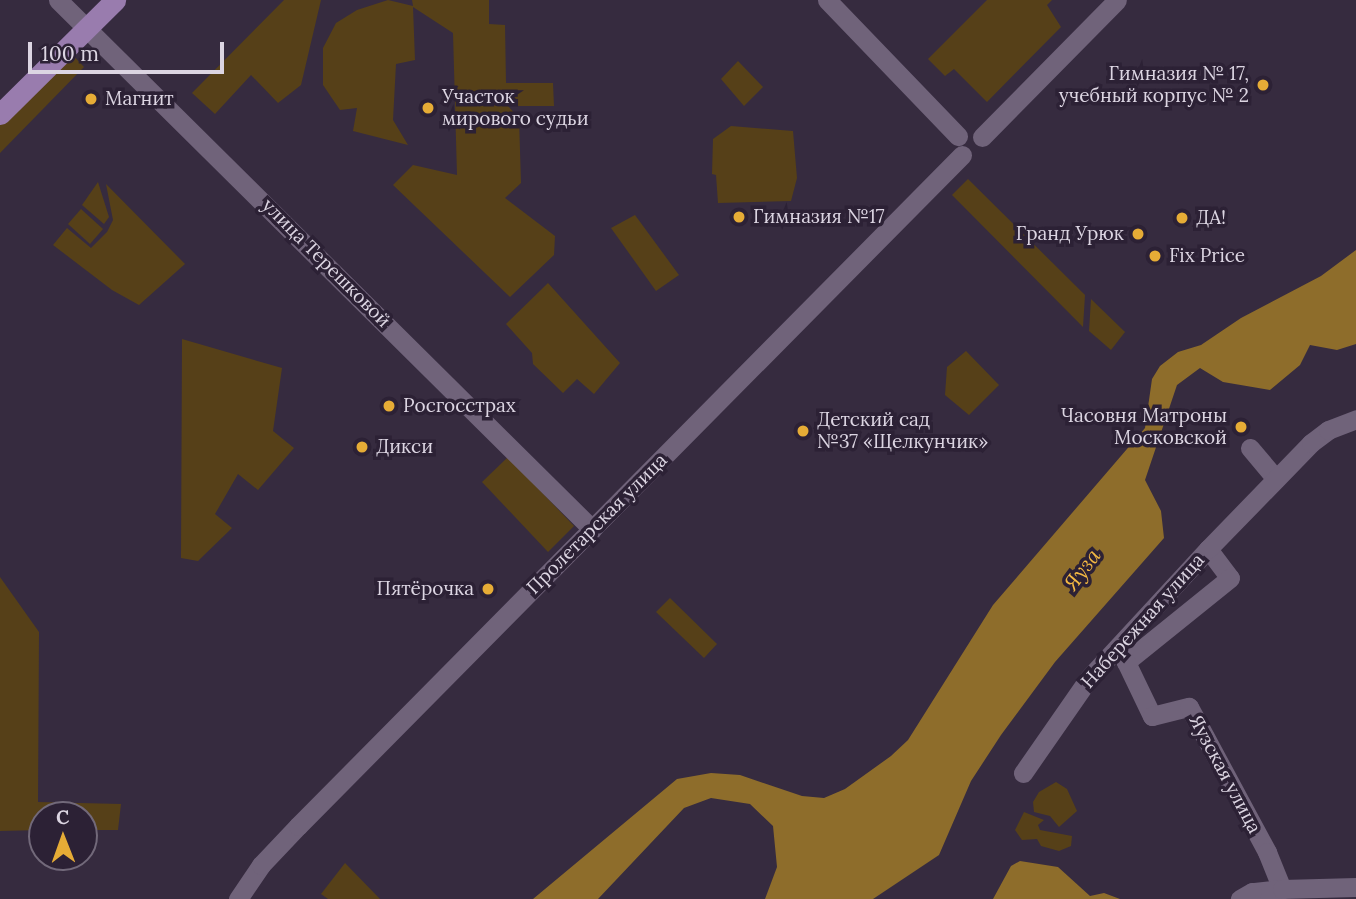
<!DOCTYPE html>
<meta charset="utf-8">
<style>
body{margin:0}
#map{position:relative;width:1356px;height:899px;overflow:hidden;background:#362b3f;font-family:Lora,serif}
div>[style]{position:absolute}
.green>*{inset:0;background:#564018}
.water>*{inset:0;background:#8e6d2b}
.minor>*{height:19px;margin:-9.5px;padding:0 9.5px;transform-origin:9.5px;border-radius:9.5px;background:#70637a}
.major>*{height:21px;margin:-10.5px;padding:0 10.5px;transform-origin:10.5px;border-radius:10.5px;background:#997cae}
.dots>*{width:19px;height:19px;translate:-50% -50%;box-sizing:border-box;border:4px solid #2c2135;border-radius:50%}
span{translate:-50% -50%;white-space:nowrap;text-align:center;line-height:1.15;-webkit-text-stroke:7px #2c2135;paint-order:stroke}
.poi-label{font-size:19px;color:#dcd5e2}
.right{translate:-100% -50%;text-align:right}
.left{translate:0 -50%;text-align:left}
.street-label{font-size:19px;color:#dcd5e2}
.water-label{font-size:21px;color:#f4b943;font-style:italic}
.north{position:absolute;left:28px;top:801px;width:70px;height:70px;box-sizing:border-box;background:#2c2135;border:2px solid #72697a;border-radius:50%;rotate:359deg;font-size:19px;font-weight:700;line-height:28px;text-align:center;color:#dcd5e2}
.north::after{content:'';display:block;margin:auto;width:24px;height:32px;background:#e6ac36;clip-path:polygon(50% 0,100% 100%,50% 72%,0 100%)}
.scale{position:absolute;left:28px;top:42px;width:196px;height:32px;box-sizing:border-box;border:4px solid #dcd5e2;border-top:0;padding-left:9px;font-size:21px;line-height:24px;white-space:nowrap;color:#dcd5e2;-webkit-text-stroke:5px #2c2135;paint-order:stroke}
</style>
<div id="map">
<div class="green">
<i style="clip-path:polygon(284px 0,321px 0,301px 85px,278px 103px,251px 75px,215px 114px,192px 93px)"></i>
<i style="clip-path:polygon(388px 0,413px 6px,412px 0,489px 0,489px 24px,505px 25px,506px 83px,553px 83px,554px 106px,508px 106px,519px 118px,521px 183px,505px 198px,555px 236px,554px 255px,510px 297px,393px 185px,413px 165px,457px 175px,453px 33px,413px 7px,415px 60px,396px 64px,393px 120px,408px 145px,353px 131px,357px 108px,340px 110px,323px 85px,323px 48px,336px 23px,357px 10px)"></i>
<i style="clip-path:polygon(987px 0,1052px 0,1047px 5px,1061px 27px,987px 102px,954px 69px,945px 76px,928px 59px)"></i>
<i style="clip-path:polygon(69px 51px,84px 67px,0 153px,0 120px)"></i>
<i style="clip-path:polygon(738px 61px,763px 87px,744px 106px,721px 79px)"></i>
<i style="clip-path:polygon(731px 126px,793px 131px,797px 178px,791px 201px,718px 203px,716px 175px,712px 174px,713px 139px)"></i>
<i style="clip-path:polygon(968px 179px,1085px 295px,1083px 327px,952px 195px)"></i>
<i style="clip-path:polygon(98px 182px,109px 217px,104px 224px,82px 205px)"></i>
<i style="clip-path:polygon(106px 184px,185px 264px,139px 305px,112px 290px,53px 245px,67px 228px,91px 248px,107px 232px,113px 220px)"></i>
<i style="clip-path:polygon(81px 209px,103px 229px,90px 244px,68px 224px)"></i>
<i style="clip-path:polygon(635px 215px,679px 275px,656px 291px,611px 228px)"></i>
<i style="clip-path:polygon(548px 283px,620px 363px,594px 394px,577px 379px,563px 393px,533px 364px,532px 353px,506px 324px)"></i>
<i style="clip-path:polygon(1091px 299px,1125px 332px,1111px 350px,1089px 331px)"></i>
<i style="clip-path:polygon(182px 339px,282px 368px,273px 431px,294px 448px,258px 490px,238px 474px,215px 514px,232px 528px,198px 561px,181px 558px)"></i>
<i style="clip-path:polygon(966px 351px,999px 385px,969px 415px,945px 395px,947px 367px)"></i>
<i style="clip-path:polygon(508px 457px,574px 526px,548px 552px,482px 482px)"></i>
<i style="clip-path:polygon(0 577px,39px 632px,38px 802px,121px 804px,118px 830px,84px 830px,84px 815px,42px 815px,42px 830px,0 831px)"></i>
<i style="clip-path:polygon(670px 598px,717px 644px,704px 658px,656px 612px)"></i>
<i style="clip-path:polygon(1056px 782px,1067px 789px,1077px 811px,1059px 827px,1050px 816px,1034px 812px,1033px 802px,1039px 792px)"></i>
<i style="clip-path:polygon(1024px 812px,1044px 820px,1038px 825px,1040px 830px,1072px 836px,1071px 846px,1059px 851px,1041px 846px,1037px 839px,1022px 840px,1015px 830px)"></i>
<i style="clip-path:polygon(345px 863px,380px 899px,328px 899px,321px 894px)"></i>
</div>
<div class="water">
<i style="clip-path:polygon(1356px 250px,1356px 344px,1337px 350px,1310px 345px,1300px 365px,1270px 390px,1223px 382px,1200px 368px,1177px 385px,1145px 480px,1161px 511px,1164px 538px,1055px 662px,1001px 735px,971px 781px,939px 855px,873px 899px,765px 899px,777px 867px,773px 826px,750px 804px,711px 798px,684px 808px,598px 899px,533px 899px,677px 779px,711px 773px,740px 775px,802px 796px,824px 798px,845px 789px,891px 756px,908px 740px,993px 605px,1145px 428px,1152px 379px,1160px 366px,1178px 352px,1201px 345px,1241px 318px,1321px 276px)"></i>
<i style="clip-path:polygon(1020px 861px,1058px 867px,1090px 896px,1104px 893px,1120px 899px,993px 899px,1011px 866px)"></i>
</div>
<div class="minor">
<i style="left:58px;top:0;width:752px;rotate:44.73deg"></i>
<i style="left:827px;top:0;width:189px;rotate:46.1deg"></i>
<i style="left:982px;top:137px;width:192px;rotate:-45.4deg"></i>
<i style="left:1250px;top:448px;width:40px;rotate:50deg"></i>
<i style="left:1208px;top:549px;width:36px;rotate:53deg"></i>
<i style="left:1230px;top:578px;width:134px;rotate:141.1deg"></i>
<i style="left:1126px;top:662px;width:60px;rotate:64.3deg"></i>
<i style="left:1152px;top:716px;width:38px;rotate:-14deg"></i>
<i style="left:1189px;top:707px;width:165px;rotate:61.7deg"></i>
<i style="left:1267px;top:852px;width:40px;rotate:68deg"></i>
<i style="left:1282px;top:889px;width:30px;rotate:174deg"></i>
<i style="left:1252px;top:892px;width:14px;rotate:150deg"></i>
<i style="left:1023px;top:773px;width:116px;rotate:-55.2deg"></i>
<i style="left:1089px;top:678px;width:176px;rotate:-47.3deg"></i>
<i style="left:1208px;top:549px;width:148px;rotate:-45.8deg"></i>
<i style="left:1311px;top:443px;width:21px;rotate:-37deg"></i>
<i style="left:1328px;top:430px;width:30px;rotate:-21deg"></i>
<i style="left:1282px;top:889px;width:74px;rotate:-1.5deg"></i>
<i style="left:238px;top:899px;width:41px;rotate:-55.9deg"></i>
<i style="left:261px;top:865px;width:54px;rotate:-46.5deg"></i>
<i style="left:298px;top:826px;width:944px;rotate:-45.3deg"></i>
</div>
<div class="major">
<i style="left:0;top:114px;width:162px;rotate:-44.7deg"></i>
</div>
<div class="dots">
<i style="left:1263px;top:85px;background:#e6ac36"></i>
<i style="left:91px;top:99px;background:#e6ac36"></i>
<i style="left:428px;top:108px;background:#e6ac36"></i>
<i style="left:739px;top:217px;background:#e6ac36"></i>
<i style="left:1182px;top:218px;background:#e6ac36"></i>
<i style="left:1138px;top:234px;background:#e6ac36"></i>
<i style="left:1155px;top:256px;background:#e6ac36"></i>
<i style="left:389px;top:406px;background:#e6ac36"></i>
<i style="left:1241px;top:427px;background:#e6ac36"></i>
<i style="left:803px;top:431px;background:#e6ac36"></i>
<i style="left:362px;top:447px;background:#e6ac36"></i>
<i style="left:488px;top:589px;background:#e6ac36"></i>
</div>
<div class="poi-label">
<span class="right" style="left:1249px;top:85px">Гимназия № 17,<br>учебный корпус № 2</span>
<span class="left" style="left:442px;top:108px">Участок<br>мирового судьи</span>
<span class="left" style="left:105px;top:99px">Магнит</span>
<span class="left" style="left:753px;top:217px">Гимназия №17</span>
<span class="left" style="left:1196px;top:218px">ДА!</span>
<span class="right" style="left:1124px;top:234px">Гранд Урюк</span>
<span class="left" style="left:1169px;top:256px">Fix Price</span>
<span class="left" style="left:403px;top:406px">Росгосстрах</span>
<span class="right" style="left:1227px;top:427px">Часовня Матроны<br>Московской</span>
<span class="left" style="left:817px;top:431px">Детский сад<br>№37 «Щелкунчик»</span>
<span class="left" style="left:376px;top:447px">Дикси</span>
<span class="right" style="left:474px;top:589px">Пятёрочка</span>
</div>
<div class="street-label">
<span style="left:326px;top:263px;rotate:45deg">улица Терешковой</span>
<span style="left:597px;top:524px;rotate:-45deg">Пролетарская улица</span>
<span style="left:1143px;top:621px;rotate:-48deg">Набережная улица</span>
<span style="left:1225px;top:774px;rotate:62deg">Яузская улица</span>
</div>
<div class="water-label">
<span style="left:1082px;top:570px;rotate:-53deg">Яуза</span>
</div>
<div class="north">С</div>
<div class="scale">100 m</div>
</div>
